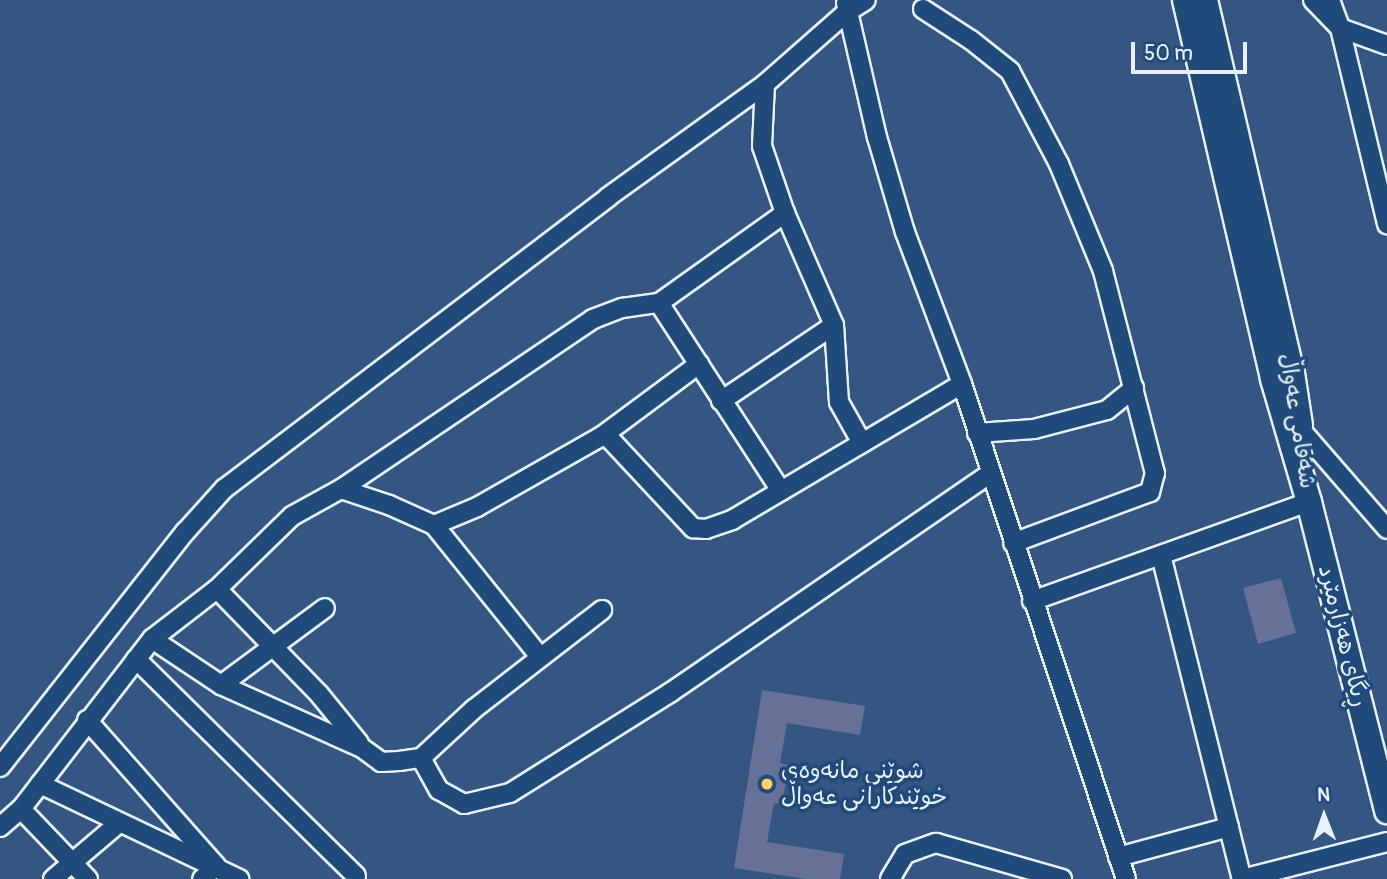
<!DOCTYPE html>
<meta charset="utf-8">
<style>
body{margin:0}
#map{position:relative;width:1387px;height:879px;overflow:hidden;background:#355583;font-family:Pangolin,"Playpen Sans Arabic",sans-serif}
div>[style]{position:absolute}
.building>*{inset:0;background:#677097}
.roads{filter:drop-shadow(2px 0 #e8f1f8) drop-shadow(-2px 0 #e8f1f8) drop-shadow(0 2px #e8f1f8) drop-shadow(0 -2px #e8f1f8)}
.street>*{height:18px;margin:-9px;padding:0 9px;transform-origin:9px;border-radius:9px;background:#1f4a7a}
.secondary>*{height:24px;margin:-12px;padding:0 12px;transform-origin:12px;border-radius:12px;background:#1f4a7a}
.dots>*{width:19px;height:19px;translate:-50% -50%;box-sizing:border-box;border:4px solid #1f4a7a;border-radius:50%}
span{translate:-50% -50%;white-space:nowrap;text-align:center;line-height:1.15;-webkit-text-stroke:7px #1f4a7a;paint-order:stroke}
.street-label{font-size:23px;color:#e8f1f8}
.poi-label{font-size:23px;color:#e8f1f8}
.left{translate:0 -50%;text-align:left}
.north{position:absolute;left:1289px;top:781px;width:70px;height:70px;-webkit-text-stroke:5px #1f4a7a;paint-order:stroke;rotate:359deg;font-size:19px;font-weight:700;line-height:28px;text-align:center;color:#e8f1f8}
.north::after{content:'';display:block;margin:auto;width:24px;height:32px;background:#e8f1f8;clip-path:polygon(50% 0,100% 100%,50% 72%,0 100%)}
.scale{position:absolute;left:1131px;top:42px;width:116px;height:32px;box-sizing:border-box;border:4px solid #e8f1f8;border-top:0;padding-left:9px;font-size:21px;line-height:24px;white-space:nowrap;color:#e8f1f8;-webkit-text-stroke:5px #1f4a7a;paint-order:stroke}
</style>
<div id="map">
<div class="building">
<i style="clip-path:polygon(1281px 578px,1296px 633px,1258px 644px,1243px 588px)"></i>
<i style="clip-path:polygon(762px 690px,865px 706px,860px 735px,787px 723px,780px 763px,789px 765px,782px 804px,774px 803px,767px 842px,844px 854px,840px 879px,806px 879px,734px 868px)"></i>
</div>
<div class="roads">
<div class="street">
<i style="left:1313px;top:0;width:39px;rotate:46deg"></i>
<i style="left:1340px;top:28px;width:50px;rotate:19.9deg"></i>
<i style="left:1330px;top:0;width:30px;rotate:70deg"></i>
<i style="left:1340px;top:28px;width:202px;rotate:76.5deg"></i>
<i style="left:846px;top:3px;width:138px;rotate:77deg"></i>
<i style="left:877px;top:137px;width:99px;rotate:73.6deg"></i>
<i style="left:905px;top:232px;width:162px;rotate:69.4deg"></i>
<i style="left:962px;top:384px;width:521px;rotate:71.67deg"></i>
<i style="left:923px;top:9px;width:57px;rotate:32.9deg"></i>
<i style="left:971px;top:40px;width:50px;rotate:38.5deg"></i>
<i style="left:1010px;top:71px;width:105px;rotate:62.2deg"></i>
<i style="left:1059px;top:164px;width:116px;rotate:67.6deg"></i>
<i style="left:1103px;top:271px;width:209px;rotate:75.6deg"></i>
<i style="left:1155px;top:473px;width:20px;rotate:105deg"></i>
<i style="left:1150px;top:492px;width:146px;rotate:159.6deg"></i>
<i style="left:765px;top:84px;width:62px;rotate:92.8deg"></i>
<i style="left:762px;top:146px;width:71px;rotate:71.1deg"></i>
<i style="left:785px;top:213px;width:122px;rotate:66.4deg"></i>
<i style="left:834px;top:325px;width:77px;rotate:86.3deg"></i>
<i style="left:839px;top:402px;width:47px;rotate:60.7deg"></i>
<i style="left:659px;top:303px;width:224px;rotate:57deg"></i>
<i style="left:721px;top:401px;width:136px;rotate:-33.9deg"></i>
<i style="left:1301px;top:430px;width:131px;rotate:49deg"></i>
<i style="left:977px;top:433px;width:57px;rotate:-4deg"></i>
<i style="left:1034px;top:429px;width:75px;rotate:-14.6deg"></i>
<i style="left:1107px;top:410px;width:35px;rotate:-39deg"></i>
<i style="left:602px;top:436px;width:121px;rotate:-36.6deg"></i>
<i style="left:341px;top:489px;width:51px;rotate:18.4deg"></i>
<i style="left:389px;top:505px;width:49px;rotate:24deg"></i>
<i style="left:434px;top:525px;width:47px;rotate:-22.7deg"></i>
<i style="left:477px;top:507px;width:144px;rotate:-29.6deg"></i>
<i style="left:602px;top:436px;width:6px;rotate:9deg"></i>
<i style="left:608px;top:437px;width:125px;rotate:47deg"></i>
<i style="left:693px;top:528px;width:13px;rotate:4deg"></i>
<i style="left:706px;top:529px;width:28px;rotate:-19deg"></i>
<i style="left:732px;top:520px;width:267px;rotate:-30.6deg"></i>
<i style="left:434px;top:525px;width:169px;rotate:51.2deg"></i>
<i style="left:1161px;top:555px;width:334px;rotate:76deg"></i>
<i style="left:217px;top:589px;width:146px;rotate:45.8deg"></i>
<i style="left:319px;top:694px;width:63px;rotate:50.8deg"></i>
<i style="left:1032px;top:601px;width:294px;rotate:-19.7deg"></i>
<i style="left:152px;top:639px;width:83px;rotate:33.7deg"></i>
<i style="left:221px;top:685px;width:154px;rotate:24.1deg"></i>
<i style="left:362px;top:748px;width:24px;rotate:36deg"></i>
<i style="left:381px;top:762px;width:18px;rotate:-3deg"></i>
<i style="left:399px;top:761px;width:22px;rotate:-8deg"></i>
<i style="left:421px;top:758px;width:72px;rotate:-42.8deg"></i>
<i style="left:474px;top:709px;width:162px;rotate:-37.7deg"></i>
<i style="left:136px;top:659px;width:309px;rotate:44.6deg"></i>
<i style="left:221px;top:685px;width:129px;rotate:-36.5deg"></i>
<i style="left:87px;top:720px;width:195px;rotate:48.5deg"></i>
<i style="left:216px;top:866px;width:19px;rotate:137deg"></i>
<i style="left:421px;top:758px;width:37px;rotate:61deg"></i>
<i style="left:439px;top:790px;width:29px;rotate:29deg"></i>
<i style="left:464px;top:804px;width:47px;rotate:-13.4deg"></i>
<i style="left:510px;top:793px;width:190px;rotate:-32.1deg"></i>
<i style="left:671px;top:692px;width:386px;rotate:-34.4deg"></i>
<i style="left:0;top:767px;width:300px;rotate:-51.8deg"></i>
<i style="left:186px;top:531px;width:57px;rotate:-47.9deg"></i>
<i style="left:224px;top:489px;width:482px;rotate:-37.2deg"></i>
<i style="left:608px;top:197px;width:193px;rotate:-35.7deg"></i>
<i style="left:765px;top:84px;width:109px;rotate:-41.3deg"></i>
<i style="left:847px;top:12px;width:22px;rotate:-32deg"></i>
<i style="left:40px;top:784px;width:221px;rotate:25.5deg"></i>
<i style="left:21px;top:809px;width:97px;rotate:46.3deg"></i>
<i style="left:0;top:827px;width:28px;rotate:-41deg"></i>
<i style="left:21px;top:809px;width:215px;rotate:-52.4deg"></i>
<i style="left:152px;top:639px;width:82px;rotate:-37.6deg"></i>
<i style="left:217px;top:589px;width:105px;rotate:-44.2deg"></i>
<i style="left:292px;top:516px;width:56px;rotate:-28.9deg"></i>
<i style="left:341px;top:489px;width:304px;rotate:-34deg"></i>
<i style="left:593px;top:319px;width:31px;rotate:-21deg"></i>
<i style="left:622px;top:308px;width:37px;rotate:-8deg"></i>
<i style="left:659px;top:303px;width:155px;rotate:-35.5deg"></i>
<i style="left:1118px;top:857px;width:115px;rotate:-15.1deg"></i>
<i style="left:53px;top:879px;width:87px;rotate:-40.3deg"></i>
<i style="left:890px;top:879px;width:29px;rotate:-59deg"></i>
<i style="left:905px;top:854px;width:33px;rotate:-20deg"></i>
<i style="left:936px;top:843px;width:131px;rotate:15.9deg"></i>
<i style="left:1242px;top:879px;width:150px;rotate:-14.3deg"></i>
</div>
<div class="secondary">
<i style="left:1185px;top:0;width:389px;rotate:76.9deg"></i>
<i style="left:1273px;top:379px;width:128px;rotate:73.7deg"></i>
<i style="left:1309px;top:502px;width:319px;rotate:75.8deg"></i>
<i style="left:1205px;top:0;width:383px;rotate:76.9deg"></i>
<i style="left:1292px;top:373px;width:53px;rotate:81.3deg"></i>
</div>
</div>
<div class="dots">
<i style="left:767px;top:784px;background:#ffd166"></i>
</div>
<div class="street-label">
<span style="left:1297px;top:421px;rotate:81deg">شەقامی عەواڵ</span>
<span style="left:1343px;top:636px;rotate:76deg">ڕیگای هەزارمێرد</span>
</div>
<div class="poi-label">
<span class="left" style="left:781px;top:784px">شوێنی مانەوەی<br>خوێندکارانی عەواڵ</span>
</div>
<div class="north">N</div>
<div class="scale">50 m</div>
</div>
